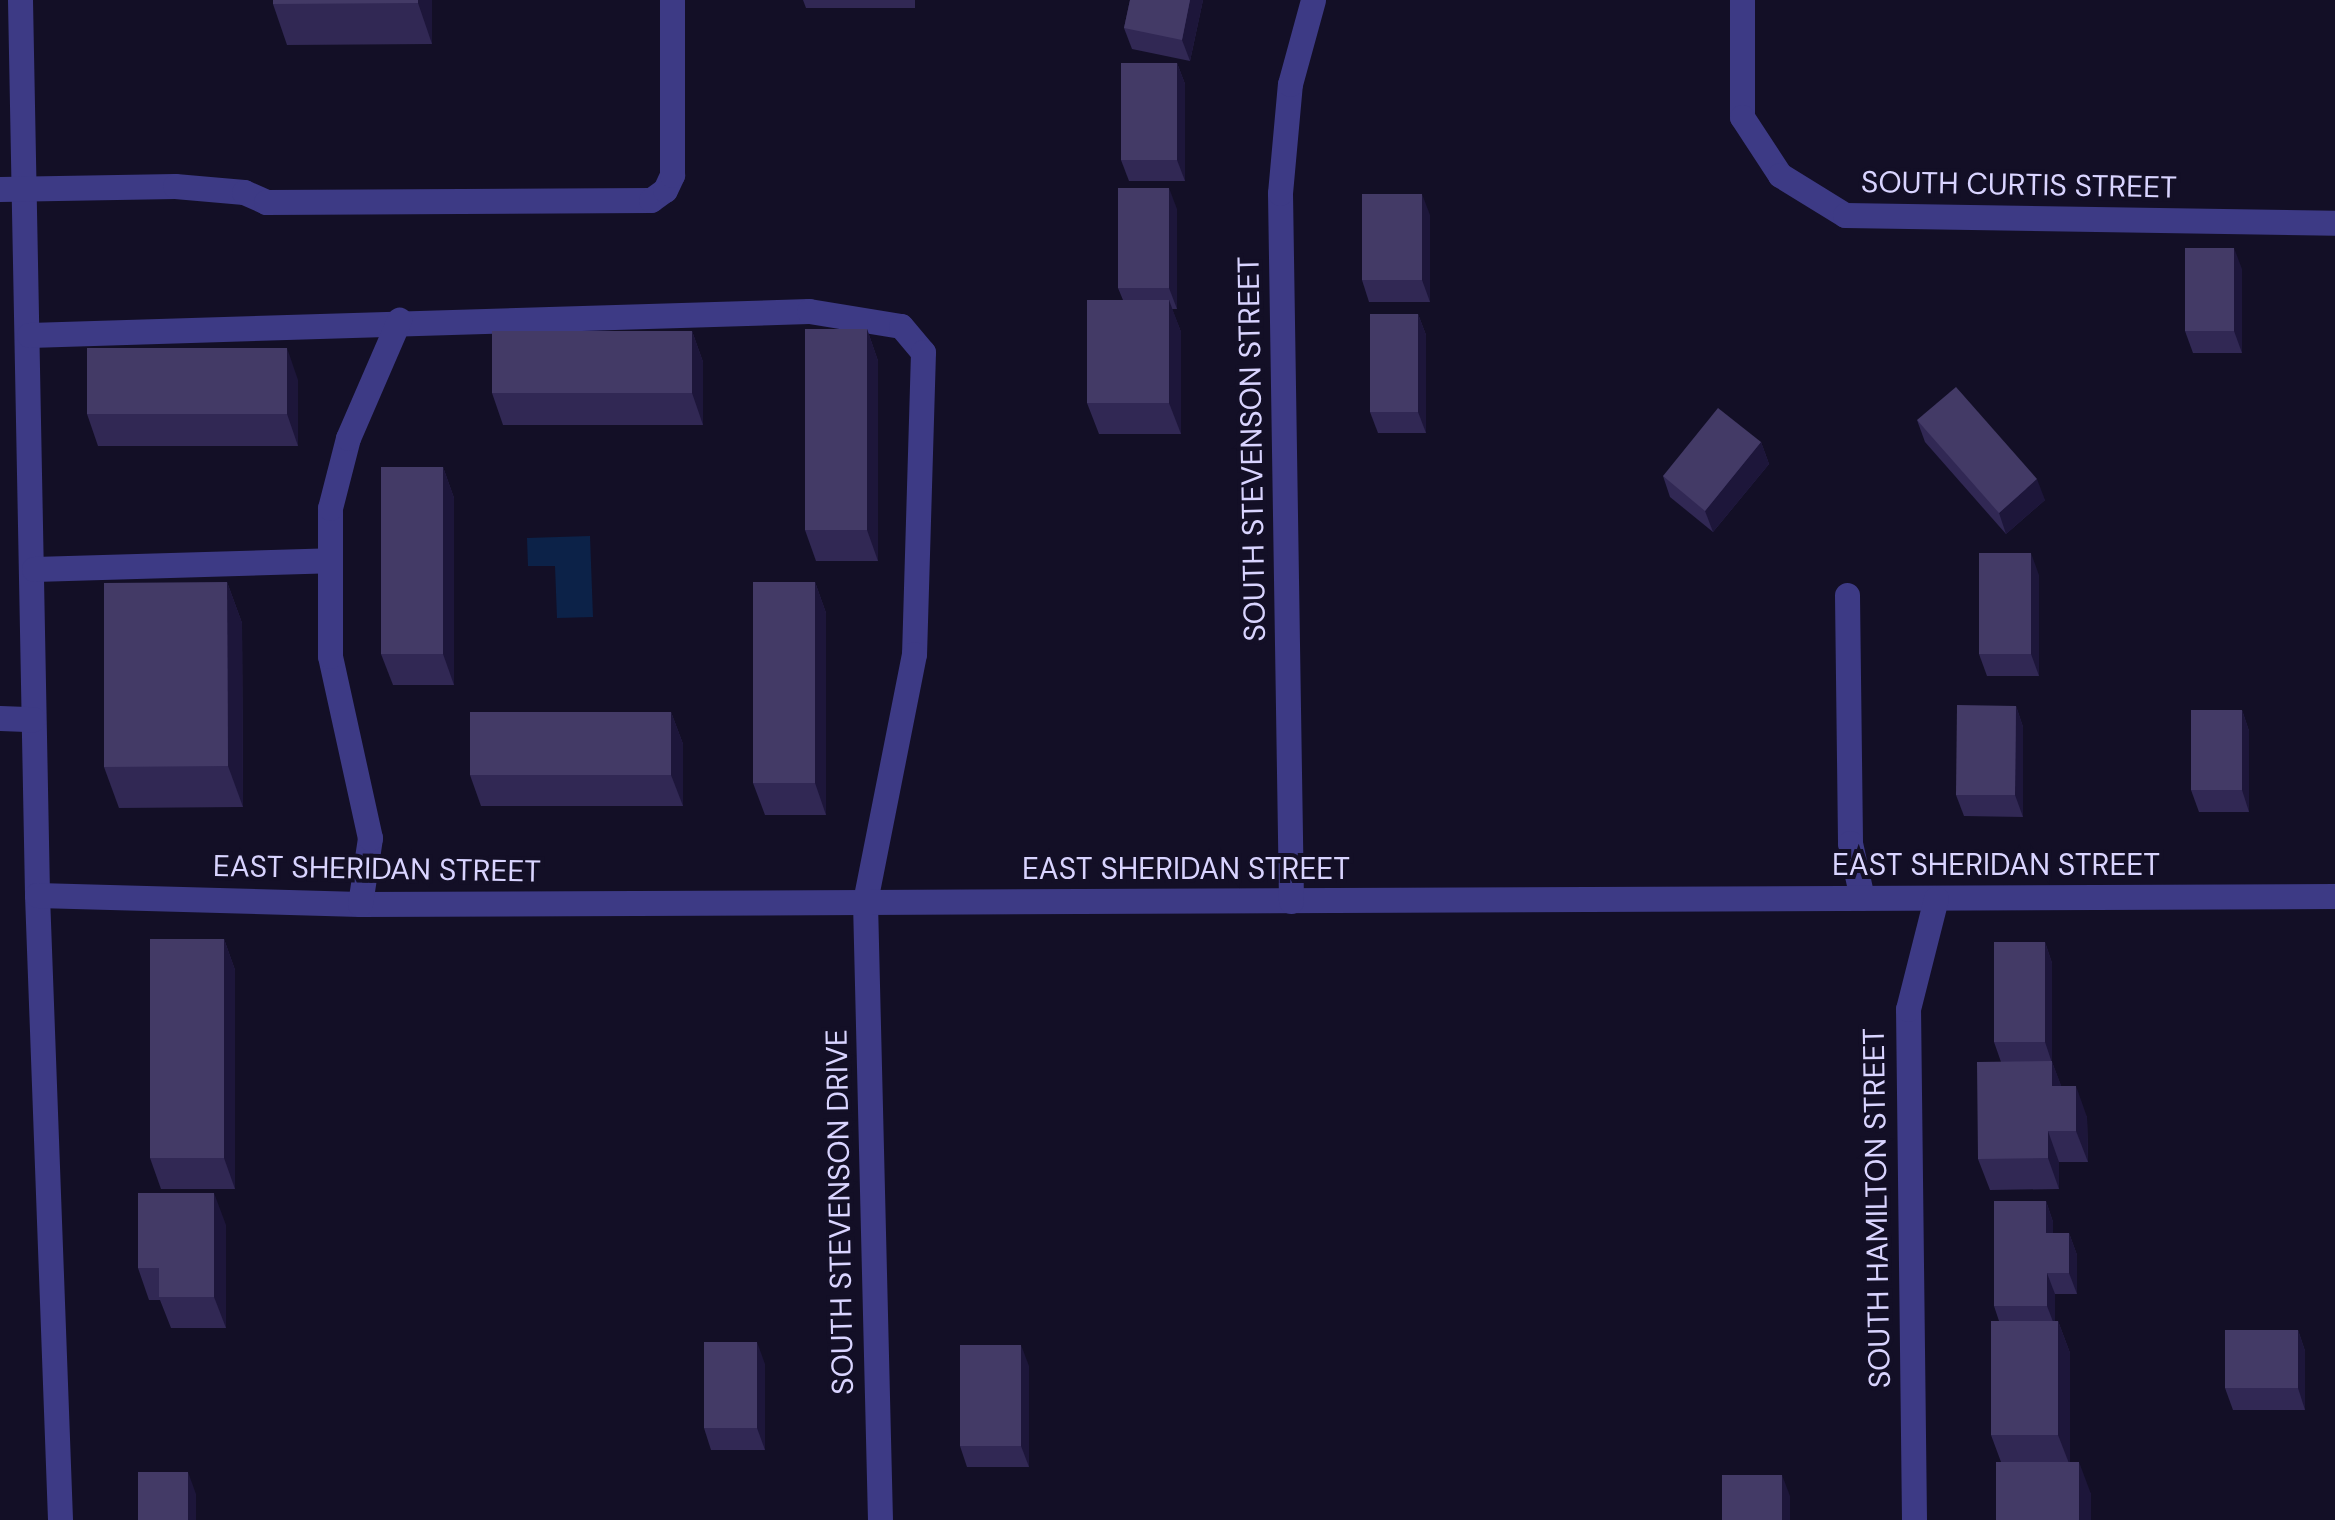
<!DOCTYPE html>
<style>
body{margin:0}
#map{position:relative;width:2335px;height:1520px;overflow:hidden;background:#130f26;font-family:"DM Sans",sans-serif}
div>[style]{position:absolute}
.water>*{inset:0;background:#0c2248}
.minor>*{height:25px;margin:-12.5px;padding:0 12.5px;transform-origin:12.5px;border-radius:12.5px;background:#3d3a85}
.wall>*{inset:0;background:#312854}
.shaded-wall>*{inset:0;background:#1d163a}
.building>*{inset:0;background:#433a66}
span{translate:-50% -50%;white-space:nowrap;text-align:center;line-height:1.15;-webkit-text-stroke:8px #130f26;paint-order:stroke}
.street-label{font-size:30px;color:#d9d4ff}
</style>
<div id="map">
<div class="water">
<i style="clip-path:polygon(590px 536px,593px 617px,557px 618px,555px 566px,528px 566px,527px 538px)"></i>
</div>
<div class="minor">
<i style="left:20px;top:0;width:895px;rotate:88.91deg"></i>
<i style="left:37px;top:895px;width:625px;rotate:87.89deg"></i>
<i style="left:1742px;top:0;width:117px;rotate:90deg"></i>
<i style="left:1742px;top:117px;width:69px;rotate:56.8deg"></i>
<i style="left:1780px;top:175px;width:76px;rotate:31.6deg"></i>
<i style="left:1845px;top:215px;width:490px;rotate:0.9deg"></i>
<i style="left:0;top:189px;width:175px;rotate:-1deg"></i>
<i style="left:175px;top:186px;width:69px;rotate:5deg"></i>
<i style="left:244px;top:192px;width:24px;rotate:24deg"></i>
<i style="left:266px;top:202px;width:385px;rotate:-0.3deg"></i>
<i style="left:651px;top:200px;width:17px;rotate:-36deg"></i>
<i style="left:665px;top:190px;width:17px;rotate:-65deg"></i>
<i style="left:672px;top:175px;width:175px;rotate:-90deg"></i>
<i style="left:29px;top:335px;width:780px;rotate:-1.76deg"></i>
<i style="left:809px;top:311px;width:93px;rotate:9.3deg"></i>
<i style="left:901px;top:326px;width:34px;rotate:50deg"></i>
<i style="left:923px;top:352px;width:302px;rotate:91.7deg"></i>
<i style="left:914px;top:654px;width:253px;rotate:101.2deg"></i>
<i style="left:865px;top:902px;width:618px;rotate:88.61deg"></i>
<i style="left:34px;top:569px;width:296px;rotate:-1.7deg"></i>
<i style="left:1847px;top:595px;width:248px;rotate:89.3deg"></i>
<i style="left:1850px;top:843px;width:56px;rotate:77.7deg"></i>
<i style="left:0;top:718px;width:33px;rotate:2deg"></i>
<i style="left:37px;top:895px;width:323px;rotate:1.6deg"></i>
<i style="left:360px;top:904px;width:1975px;rotate:-0.23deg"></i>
<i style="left:1291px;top:901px;width:708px;rotate:-90.89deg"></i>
<i style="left:1280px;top:193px;width:109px;rotate:-84.8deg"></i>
<i style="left:1290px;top:84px;width:87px;rotate:-74.7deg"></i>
<i style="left:360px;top:904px;width:67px;rotate:-81.4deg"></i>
<i style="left:370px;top:838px;width:186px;rotate:-102.4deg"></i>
<i style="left:330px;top:656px;width:148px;rotate:-90deg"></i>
<i style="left:330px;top:508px;width:72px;rotate:-75.6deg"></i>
<i style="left:348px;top:438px;width:129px;rotate:-66.6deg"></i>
<i style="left:1914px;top:1520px;width:511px;rotate:-90.67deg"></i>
<i style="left:1908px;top:1009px;width:114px;rotate:-75.8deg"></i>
</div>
<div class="wall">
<i style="clip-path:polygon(273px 0,432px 0,432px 44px,287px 45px,273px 4px)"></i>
<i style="clip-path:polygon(803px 0,915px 0,915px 8px,806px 8px)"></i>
<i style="clip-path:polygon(1130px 0,1203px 0,1190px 61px,1132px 49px,1124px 28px)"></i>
<i style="clip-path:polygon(1177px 63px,1185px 84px,1185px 181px,1129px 181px,1121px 160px)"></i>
<i style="clip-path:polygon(1177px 209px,1177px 309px,1172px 309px,1181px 332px,1181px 434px,1099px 434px,1087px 403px,1123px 300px,1118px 288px)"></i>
<i style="clip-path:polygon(1430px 215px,1430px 302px,1369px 302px,1362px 280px)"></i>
<i style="clip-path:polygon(2242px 269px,2242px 353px,2193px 353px,2185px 331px)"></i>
<i style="clip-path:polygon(1418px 314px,1426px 335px,1426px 433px,1378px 433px,1370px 412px)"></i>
<i style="clip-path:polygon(867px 329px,878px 361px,878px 561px,816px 561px,805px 530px)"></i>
<i style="clip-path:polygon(692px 331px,703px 362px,703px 425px,503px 425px,492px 393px)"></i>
<i style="clip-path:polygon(298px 380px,298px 446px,98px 446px,87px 414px)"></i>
<i style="clip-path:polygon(1917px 420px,2045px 500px,2006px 534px,1925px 442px)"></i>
<i style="clip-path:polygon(1761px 442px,1769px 464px,1713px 532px,1670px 497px,1663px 476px)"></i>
<i style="clip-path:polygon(443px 467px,454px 498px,454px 685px,393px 685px,381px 654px)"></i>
<i style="clip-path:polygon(2039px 575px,2039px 676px,1987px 676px,1979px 654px)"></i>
<i style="clip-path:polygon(227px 582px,242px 623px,243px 807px,119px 808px,104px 767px)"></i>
<i style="clip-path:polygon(815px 582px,826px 613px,826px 815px,765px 815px,753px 783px)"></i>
<i style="clip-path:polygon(2016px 706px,2023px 727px,2023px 817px,1964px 816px,1956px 795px)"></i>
<i style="clip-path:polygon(2242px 710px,2249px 731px,2249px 812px,2199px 812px,2191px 790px)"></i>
<i style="clip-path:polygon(671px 712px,683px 744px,683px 806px,481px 806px,470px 775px)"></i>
<i style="clip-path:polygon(224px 939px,235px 970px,235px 1189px,161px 1189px,150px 1158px)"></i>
<i style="clip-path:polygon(2045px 942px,2052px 963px,2052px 1062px,2061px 1086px,2087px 1117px,2088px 1162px,2059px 1162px,2059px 1189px,1990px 1190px,1978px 1159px,2001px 1062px,1994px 1042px)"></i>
<i style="clip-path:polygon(2046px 1201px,2053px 1222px,2053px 1233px,2069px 1233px,2077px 1255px,2077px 1294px,2055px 1294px,2055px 1321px,2058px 1321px,2070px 1353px,2070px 1462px,2091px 1494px,2091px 1520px,2001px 1462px,1991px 1435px,1999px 1321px,1994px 1306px)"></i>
<i style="clip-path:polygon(226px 1225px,226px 1328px,171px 1328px,160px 1300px,149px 1300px,138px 1268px)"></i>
<i style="clip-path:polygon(2298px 1330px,2305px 1351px,2305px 1410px,2233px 1410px,2225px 1388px)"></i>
<i style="clip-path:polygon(765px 1364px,765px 1450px,711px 1450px,704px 1428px)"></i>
<i style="clip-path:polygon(1029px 1366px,1029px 1467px,967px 1467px,960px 1446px)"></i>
</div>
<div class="shaded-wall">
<i style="clip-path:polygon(418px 0,432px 0,432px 44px,418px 3px)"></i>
<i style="clip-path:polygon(1190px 0,1203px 0,1190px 61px,1182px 40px)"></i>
<i style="clip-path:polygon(1177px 63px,1185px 84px,1185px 181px,1177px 160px)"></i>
<i style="clip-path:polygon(1169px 188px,1177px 209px,1177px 309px,1169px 288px)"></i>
<i style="clip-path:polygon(1422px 194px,1430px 215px,1430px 302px,1422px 280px)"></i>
<i style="clip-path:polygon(2234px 248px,2242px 269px,2242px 353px,2234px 331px)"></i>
<i style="clip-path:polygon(1169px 300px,1181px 332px,1181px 434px,1169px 403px)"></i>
<i style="clip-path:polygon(1418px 314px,1426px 335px,1426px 433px,1418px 412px)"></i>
<i style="clip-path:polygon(867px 329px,878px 361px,878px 561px,867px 530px)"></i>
<i style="clip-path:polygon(692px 331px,703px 362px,703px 425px,692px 393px)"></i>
<i style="clip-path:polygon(287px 348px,298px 380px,298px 446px,287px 414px)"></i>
<i style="clip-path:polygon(1761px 442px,1769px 464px,1713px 532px,1705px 511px)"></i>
<i style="clip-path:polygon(443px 467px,454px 498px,454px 685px,443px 654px)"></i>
<i style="clip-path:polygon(2037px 479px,2045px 500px,2006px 534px,1999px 513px)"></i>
<i style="clip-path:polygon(2031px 553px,2039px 575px,2039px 676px,2031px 654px)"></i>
<i style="clip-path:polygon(227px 582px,242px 623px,243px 807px,228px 766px)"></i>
<i style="clip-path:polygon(815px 582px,826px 613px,826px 815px,815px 783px)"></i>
<i style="clip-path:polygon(2016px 706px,2023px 727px,2023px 817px,2015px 795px)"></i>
<i style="clip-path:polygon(2242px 710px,2249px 731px,2249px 812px,2242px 790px)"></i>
<i style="clip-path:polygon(671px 712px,683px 744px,683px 806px,671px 775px)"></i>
<i style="clip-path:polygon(224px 939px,235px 970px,235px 1189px,224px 1158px)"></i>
<i style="clip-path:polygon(2045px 942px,2052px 963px,2052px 1062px,2064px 1093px,2052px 1086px,2052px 1063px,2045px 1042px)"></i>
<i style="clip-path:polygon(2076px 1086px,2087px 1117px,2088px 1162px,2076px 1131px)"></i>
<i style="clip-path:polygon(2048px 1131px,2059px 1162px,2059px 1189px,2048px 1158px)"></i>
<i style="clip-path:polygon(214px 1193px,226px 1225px,226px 1328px,214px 1297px)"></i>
<i style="clip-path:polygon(2046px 1201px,2053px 1222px,2053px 1255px,2046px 1233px)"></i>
<i style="clip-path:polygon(2069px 1233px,2077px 1255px,2077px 1294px,2069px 1273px)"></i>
<i style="clip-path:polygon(2047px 1273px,2055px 1294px,2055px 1327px,2047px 1306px)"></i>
<i style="clip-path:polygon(2058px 1321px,2070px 1353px,2070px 1466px,2058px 1435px)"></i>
<i style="clip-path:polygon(2298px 1330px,2305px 1351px,2305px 1410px,2298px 1388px)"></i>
<i style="clip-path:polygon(757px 1342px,765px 1364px,765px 1450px,757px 1428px)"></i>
<i style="clip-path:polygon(1021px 1345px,1029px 1366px,1029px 1467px,1021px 1446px)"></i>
<i style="clip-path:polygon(2079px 1462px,2091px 1494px,2091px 1520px,2079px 1520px)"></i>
<i style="clip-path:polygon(188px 1472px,196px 1494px,196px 1520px,188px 1520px)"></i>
<i style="clip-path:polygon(1782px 1475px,1790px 1496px,1790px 1520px,1782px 1520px)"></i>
</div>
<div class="building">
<i style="clip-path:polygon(273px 0,418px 0,418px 3px,273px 4px)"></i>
<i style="clip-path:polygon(1130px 0,1190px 0,1182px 40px,1124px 28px)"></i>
<i style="clip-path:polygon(1121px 63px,1177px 63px,1177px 160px,1121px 160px)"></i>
<i style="clip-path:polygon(1118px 188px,1169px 188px,1169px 288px,1118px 288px)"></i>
<i style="clip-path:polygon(1362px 194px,1422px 194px,1422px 280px,1362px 280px)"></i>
<i style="clip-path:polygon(2185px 248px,2234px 248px,2234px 331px,2185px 331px)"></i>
<i style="clip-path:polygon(1087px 300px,1169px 300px,1169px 403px,1087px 403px)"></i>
<i style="clip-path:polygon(1370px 314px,1418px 314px,1418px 412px,1370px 412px)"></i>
<i style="clip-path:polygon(805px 329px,867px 329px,867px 530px,805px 530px)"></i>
<i style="clip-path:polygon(492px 331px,692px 331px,692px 393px,492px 393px)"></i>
<i style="clip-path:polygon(87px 348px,287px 348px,287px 414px,87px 414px)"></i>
<i style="clip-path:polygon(1956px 387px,2037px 479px,1999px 513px,1917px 420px)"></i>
<i style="clip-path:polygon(1718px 408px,1761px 442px,1705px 511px,1663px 476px)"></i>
<i style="clip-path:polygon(381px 467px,443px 467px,443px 654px,381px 654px)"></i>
<i style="clip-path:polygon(1979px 553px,2031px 553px,2031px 654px,1979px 654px)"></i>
<i style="clip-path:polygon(227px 582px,228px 766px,104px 767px,104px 583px)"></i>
<i style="clip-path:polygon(753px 582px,815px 582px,815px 783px,753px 783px)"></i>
<i style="clip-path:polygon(1957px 705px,2016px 706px,2015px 795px,1956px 795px)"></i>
<i style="clip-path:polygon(2191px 710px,2242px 710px,2242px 790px,2191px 790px)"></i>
<i style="clip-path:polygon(470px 712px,671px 712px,671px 775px,470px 775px)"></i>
<i style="clip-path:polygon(150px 939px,224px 939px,224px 1158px,150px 1158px)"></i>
<i style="clip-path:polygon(1994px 942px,2045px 942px,2045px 1042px,1994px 1042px)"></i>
<i style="clip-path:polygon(2052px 1061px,2052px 1086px,2076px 1086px,2076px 1131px,2048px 1131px,2048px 1158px,1978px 1159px,1977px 1062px)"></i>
<i style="clip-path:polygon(138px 1193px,214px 1193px,214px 1297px,159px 1297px,159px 1268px,138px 1268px)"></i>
<i style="clip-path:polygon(1994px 1201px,2046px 1201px,2046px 1233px,2069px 1233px,2069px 1273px,2047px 1273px,2047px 1306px,1994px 1306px)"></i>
<i style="clip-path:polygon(1991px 1321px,2058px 1321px,2058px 1435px,1991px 1435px)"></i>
<i style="clip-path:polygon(2225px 1330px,2298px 1330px,2298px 1388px,2225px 1388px)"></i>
<i style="clip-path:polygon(704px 1342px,757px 1342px,757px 1428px,704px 1428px)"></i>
<i style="clip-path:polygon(960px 1345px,1021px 1345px,1021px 1446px,960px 1446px)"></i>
<i style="clip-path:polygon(1996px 1462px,2079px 1462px,2079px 1520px,1996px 1520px)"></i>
<i style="clip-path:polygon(138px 1472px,188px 1472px,188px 1520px,138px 1520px)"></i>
<i style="clip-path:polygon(1722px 1475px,1782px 1475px,1782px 1520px,1722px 1520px)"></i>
</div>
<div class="street-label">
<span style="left:2019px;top:185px;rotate:1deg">SOUTH CURTIS STREET</span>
<span style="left:1252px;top:449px;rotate:-91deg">SOUTH STEVENSON STREET</span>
<span style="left:1996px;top:865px">EAST SHERIDAN STREET</span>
<span style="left:377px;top:869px;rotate:1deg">EAST SHERIDAN STREET</span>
<span style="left:1186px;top:869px">EAST SHERIDAN STREET</span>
<span style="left:1877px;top:1208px;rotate:-91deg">SOUTH HAMILTON STREET</span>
<span style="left:840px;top:1212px;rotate:-91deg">SOUTH STEVENSON DRIVE</span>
</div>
</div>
